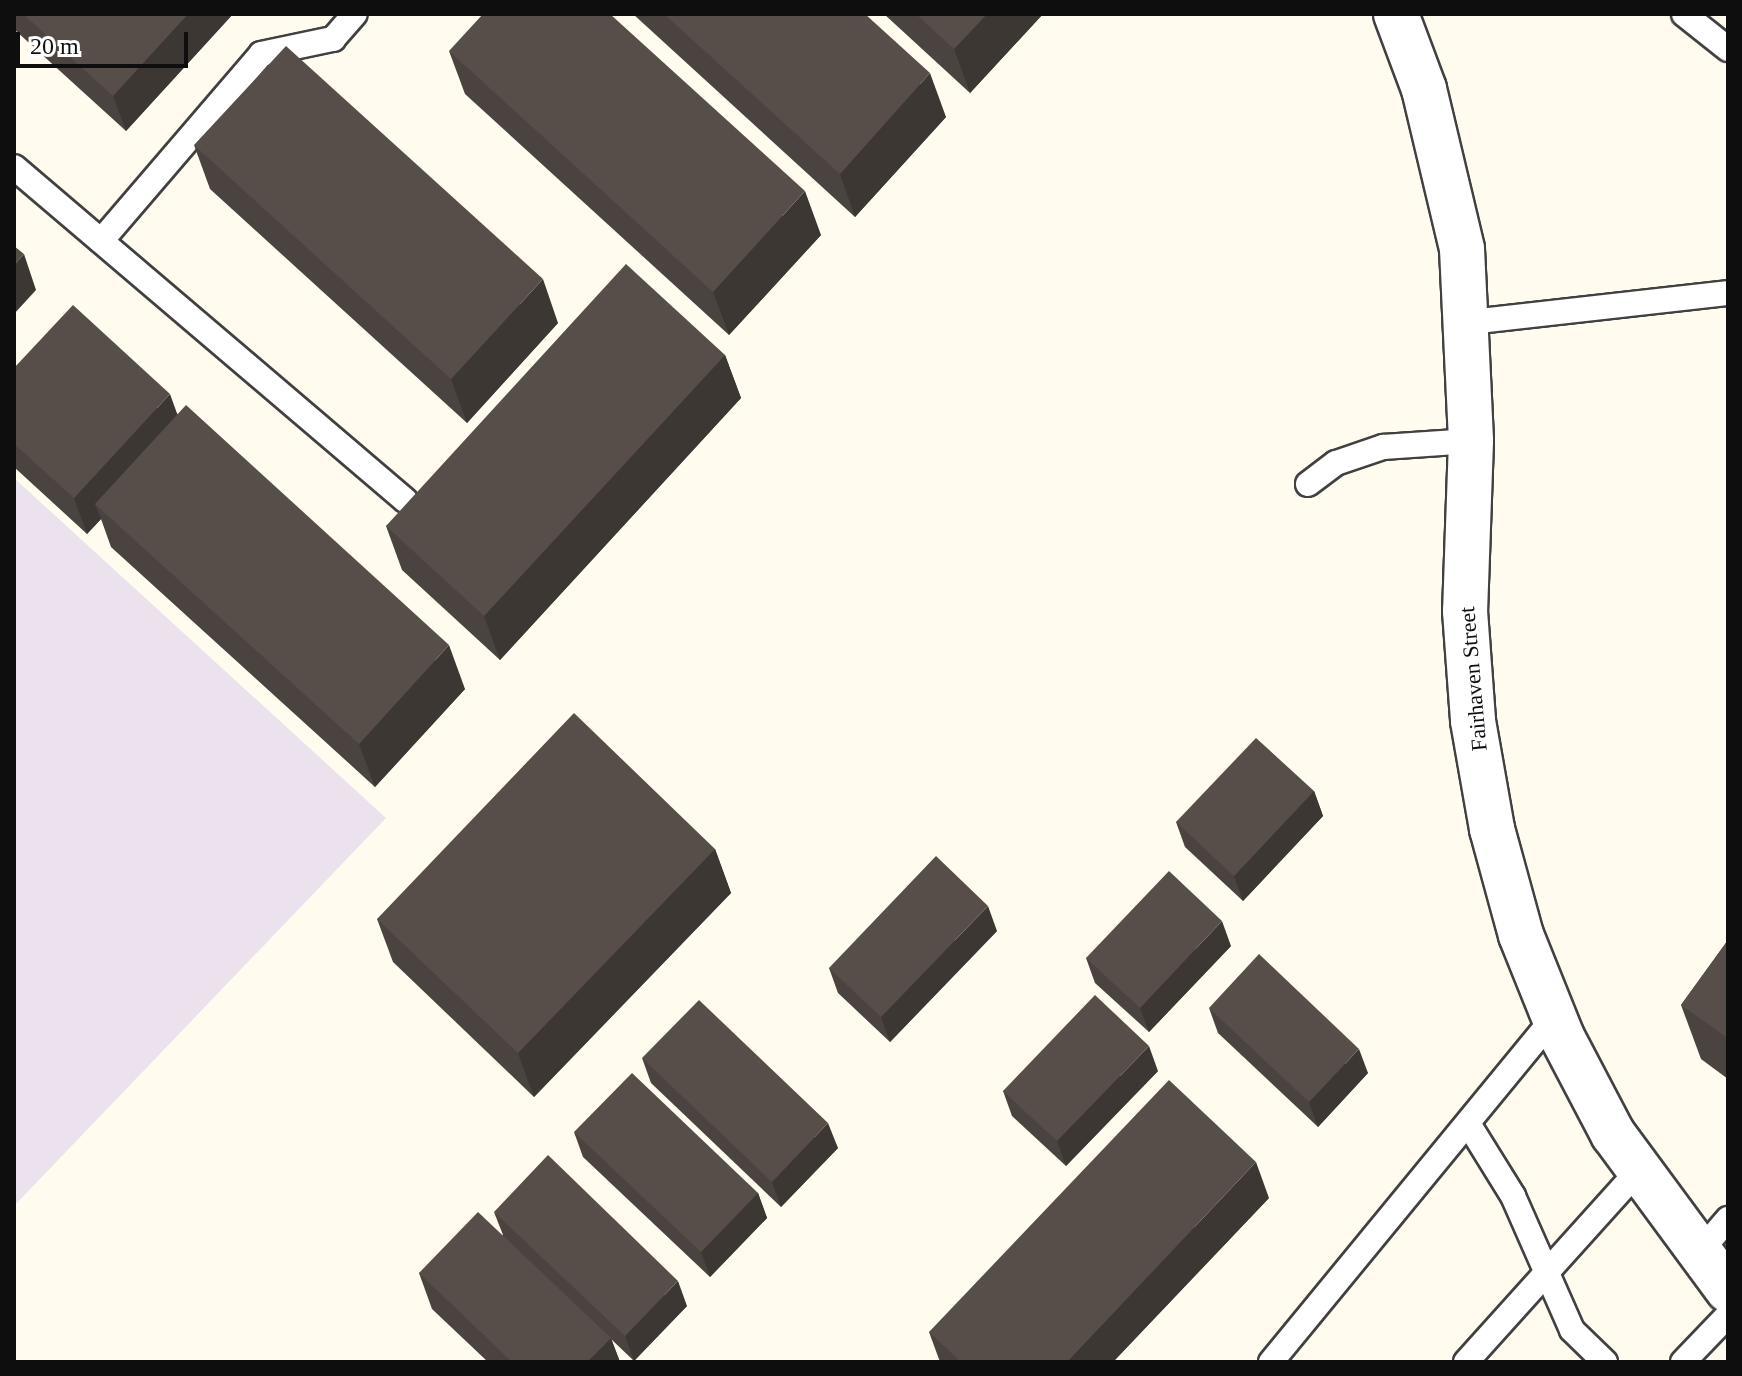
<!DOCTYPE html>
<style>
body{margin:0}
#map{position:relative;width:1742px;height:1376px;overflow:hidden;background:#fffbef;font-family:"Times New Roman",serif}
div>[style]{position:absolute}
.industrial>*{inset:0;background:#ebe2ed}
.roads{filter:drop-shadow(2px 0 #414141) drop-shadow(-2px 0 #414141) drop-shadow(0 2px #414141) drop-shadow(0 -2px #414141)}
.service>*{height:24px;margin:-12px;padding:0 12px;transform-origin:12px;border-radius:12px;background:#fff}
.minor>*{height:44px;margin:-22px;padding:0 22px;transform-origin:22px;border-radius:22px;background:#fff}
.wall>*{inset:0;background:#4b4340}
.shaded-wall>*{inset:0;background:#3d3734}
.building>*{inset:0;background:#574e4a}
span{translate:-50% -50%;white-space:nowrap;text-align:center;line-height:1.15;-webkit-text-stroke:8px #fff;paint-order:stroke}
.street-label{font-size:22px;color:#0e0e0e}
.frame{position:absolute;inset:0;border:16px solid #0e0e0e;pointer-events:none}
.scale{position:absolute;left:16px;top:32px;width:172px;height:36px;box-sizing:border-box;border:4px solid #0e0e0e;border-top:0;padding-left:10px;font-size:24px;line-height:28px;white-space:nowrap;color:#0e0e0e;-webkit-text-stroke:6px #fff;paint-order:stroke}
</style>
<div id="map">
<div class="industrial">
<i style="clip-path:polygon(14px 478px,386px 818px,14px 1206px)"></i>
</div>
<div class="roads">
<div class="service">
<i style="left:1684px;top:14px;width:56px;rotate:38.5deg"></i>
<i style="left:14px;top:167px;width:514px;rotate:40.42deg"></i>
<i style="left:101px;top:241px;width:246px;rotate:-49.4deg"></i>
<i style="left:261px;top:54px;width:74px;rotate:-11.8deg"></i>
<i style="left:333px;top:39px;width:33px;rotate:-49deg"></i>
<i style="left:1470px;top:322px;width:260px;rotate:-6.4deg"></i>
<i style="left:1308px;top:484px;width:35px;rotate:-37deg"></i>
<i style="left:1336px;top:463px;width:50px;rotate:-18.8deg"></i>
<i style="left:1383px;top:447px;width:88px;rotate:-3.9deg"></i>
<i style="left:1469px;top:1125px;width:84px;rotate:58.2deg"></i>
<i style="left:1513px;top:1196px;width:146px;rotate:66.2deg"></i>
<i style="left:1572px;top:1330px;width:46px;rotate:44.1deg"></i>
<i style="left:1697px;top:1255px;width:48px;rotate:-49.3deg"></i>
<i style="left:1271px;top:1362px;width:446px;rotate:-50.6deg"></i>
<i style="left:1466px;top:1362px;width:257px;rotate:-48deg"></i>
<i style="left:1683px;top:1362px;width:65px;rotate:-46.2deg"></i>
</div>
<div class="minor">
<i style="left:1396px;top:14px;width:80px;rotate:69.5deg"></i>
<i style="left:1424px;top:89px;width:164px;rotate:76.6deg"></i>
<i style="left:1462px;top:249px;width:192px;rotate:87.3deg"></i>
<i style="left:1471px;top:441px;width:170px;rotate:92deg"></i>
<i style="left:1465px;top:611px;width:110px;rotate:85.8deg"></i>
<i style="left:1473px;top:721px;width:110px;rotate:80deg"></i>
<i style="left:1492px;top:829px;width:110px;rotate:74.7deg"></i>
<i style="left:1521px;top:935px;width:110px;rotate:68.1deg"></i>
<i style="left:1562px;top:1037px;width:110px;rotate:62.3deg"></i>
<i style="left:1613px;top:1134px;width:194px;rotate:53.6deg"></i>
</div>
</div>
<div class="wall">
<i style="clip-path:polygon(14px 14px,233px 14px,126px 131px,16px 31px,14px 26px)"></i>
<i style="clip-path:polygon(633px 14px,865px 14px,946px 117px,855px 217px)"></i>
<i style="clip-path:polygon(884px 14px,1043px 14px,970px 93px)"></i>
<i style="clip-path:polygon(449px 51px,821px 235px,729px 335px,465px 94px)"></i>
<i style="clip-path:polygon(194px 145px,558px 323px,467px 423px,210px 189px)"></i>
<i style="clip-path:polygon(725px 355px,741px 398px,500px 660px,402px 570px,386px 526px)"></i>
<i style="clip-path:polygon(14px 368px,178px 414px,465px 689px,375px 787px,111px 547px,101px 519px,87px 534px,14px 467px)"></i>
<i style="clip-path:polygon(1314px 791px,1323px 816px,1243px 901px,1185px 847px,1176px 822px)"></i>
<i style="clip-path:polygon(715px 849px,731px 893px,534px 1097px,393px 962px,377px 919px)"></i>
<i style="clip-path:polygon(997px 931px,890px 1042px,838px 993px,829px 968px)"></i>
<i style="clip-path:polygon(1728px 940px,1728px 1079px,1701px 1059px,1681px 1005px)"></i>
<i style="clip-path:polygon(1231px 946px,1149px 1032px,1095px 983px,1086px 958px)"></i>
<i style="clip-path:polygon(1209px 1008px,1368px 1073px,1318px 1127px,1218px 1033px)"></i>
<i style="clip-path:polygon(642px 1058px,838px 1148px,781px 1207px,651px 1083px)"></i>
<i style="clip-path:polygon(1158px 1071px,1066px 1166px,1012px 1116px,1003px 1091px)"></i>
<i style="clip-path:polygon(574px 1132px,758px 1193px,767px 1218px,710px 1277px,583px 1157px)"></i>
<i style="clip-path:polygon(1269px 1198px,1113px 1362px,940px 1362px,929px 1332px)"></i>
<i style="clip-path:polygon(494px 1212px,687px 1306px,634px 1361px,611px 1339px,620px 1362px,488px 1362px,432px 1309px,419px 1273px,503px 1235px)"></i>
</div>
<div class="shaded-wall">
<i style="clip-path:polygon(188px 14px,233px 14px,126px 131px,113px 96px)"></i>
<i style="clip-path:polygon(987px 14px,1043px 14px,970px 93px,954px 49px)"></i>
<i style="clip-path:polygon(930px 73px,946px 117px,855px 217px,840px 174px)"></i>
<i style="clip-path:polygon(805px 191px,821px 235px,729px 335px,713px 292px)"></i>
<i style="clip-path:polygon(24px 254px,36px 290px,14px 314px,14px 265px)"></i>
<i style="clip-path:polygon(543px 279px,558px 323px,467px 423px,451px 379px)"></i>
<i style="clip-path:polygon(725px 355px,741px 398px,500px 660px,484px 616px)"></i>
<i style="clip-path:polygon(170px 394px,183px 430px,95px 504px,101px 519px,87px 534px,74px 498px)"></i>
<i style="clip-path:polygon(449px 645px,465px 689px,375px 787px,359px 744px)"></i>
<i style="clip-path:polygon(1314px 791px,1323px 816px,1243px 901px,1234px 876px)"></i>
<i style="clip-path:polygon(715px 849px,731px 893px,534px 1097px,518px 1053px)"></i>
<i style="clip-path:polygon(988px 906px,997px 931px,890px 1042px,881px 1017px)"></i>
<i style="clip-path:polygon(1222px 921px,1231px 946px,1149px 1032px,1140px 1008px)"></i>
<i style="clip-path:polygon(1149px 1046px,1158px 1071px,1066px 1166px,1057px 1141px)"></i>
<i style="clip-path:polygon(1359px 1049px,1368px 1073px,1318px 1127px,1309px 1102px)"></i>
<i style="clip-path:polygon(828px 1123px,838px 1148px,781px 1207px,772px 1182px)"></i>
<i style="clip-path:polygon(1256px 1162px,1269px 1198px,1113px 1362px,1067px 1362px)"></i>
<i style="clip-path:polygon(758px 1193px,767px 1218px,710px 1277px,701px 1252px)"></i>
<i style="clip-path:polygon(678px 1281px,687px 1306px,634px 1361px,625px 1336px)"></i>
<i style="clip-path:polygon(611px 1338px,620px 1362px,587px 1362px)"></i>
</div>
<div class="building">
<i style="clip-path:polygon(23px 14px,188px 14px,113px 96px)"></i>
<i style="clip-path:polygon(483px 14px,610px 14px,805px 191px,713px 292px,449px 51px)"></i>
<i style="clip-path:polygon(664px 14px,865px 14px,930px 73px,840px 174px)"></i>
<i style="clip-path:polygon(916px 14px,987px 14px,954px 49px)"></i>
<i style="clip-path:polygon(286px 46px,543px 279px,451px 379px,194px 145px)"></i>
<i style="clip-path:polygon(14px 246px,24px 254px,14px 265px)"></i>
<i style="clip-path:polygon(626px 264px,725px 355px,484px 616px,386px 526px)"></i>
<i style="clip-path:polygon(73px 305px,170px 394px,74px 498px,14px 444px,14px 368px)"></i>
<i style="clip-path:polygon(186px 405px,449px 645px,359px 744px,95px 504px)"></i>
<i style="clip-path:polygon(574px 713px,715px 849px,518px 1053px,377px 919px)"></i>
<i style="clip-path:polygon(1256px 738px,1314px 791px,1234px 876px,1176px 822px)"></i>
<i style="clip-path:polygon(936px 856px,988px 906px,881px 1017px,829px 968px)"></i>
<i style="clip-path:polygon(1169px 871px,1222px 921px,1140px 1008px,1086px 958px)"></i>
<i style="clip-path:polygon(1728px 940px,1728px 1038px,1681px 1005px)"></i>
<i style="clip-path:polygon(1259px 954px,1359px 1049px,1309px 1102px,1209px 1008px)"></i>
<i style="clip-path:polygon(1095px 995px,1149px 1046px,1057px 1141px,1003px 1091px)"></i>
<i style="clip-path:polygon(699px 1000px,828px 1123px,772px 1182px,642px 1058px)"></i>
<i style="clip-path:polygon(632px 1073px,758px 1193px,701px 1252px,574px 1132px)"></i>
<i style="clip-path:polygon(1169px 1080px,1256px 1162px,1067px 1362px,961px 1362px,929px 1332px)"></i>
<i style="clip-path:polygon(548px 1155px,678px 1281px,625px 1336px,494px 1212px)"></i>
<i style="clip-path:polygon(478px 1212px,611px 1338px,587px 1362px,512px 1362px,419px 1273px)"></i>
</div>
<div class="street-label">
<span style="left:1473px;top:679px;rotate:-95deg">Fairhaven Street</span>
</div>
<div class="frame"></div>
<div class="scale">20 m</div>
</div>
